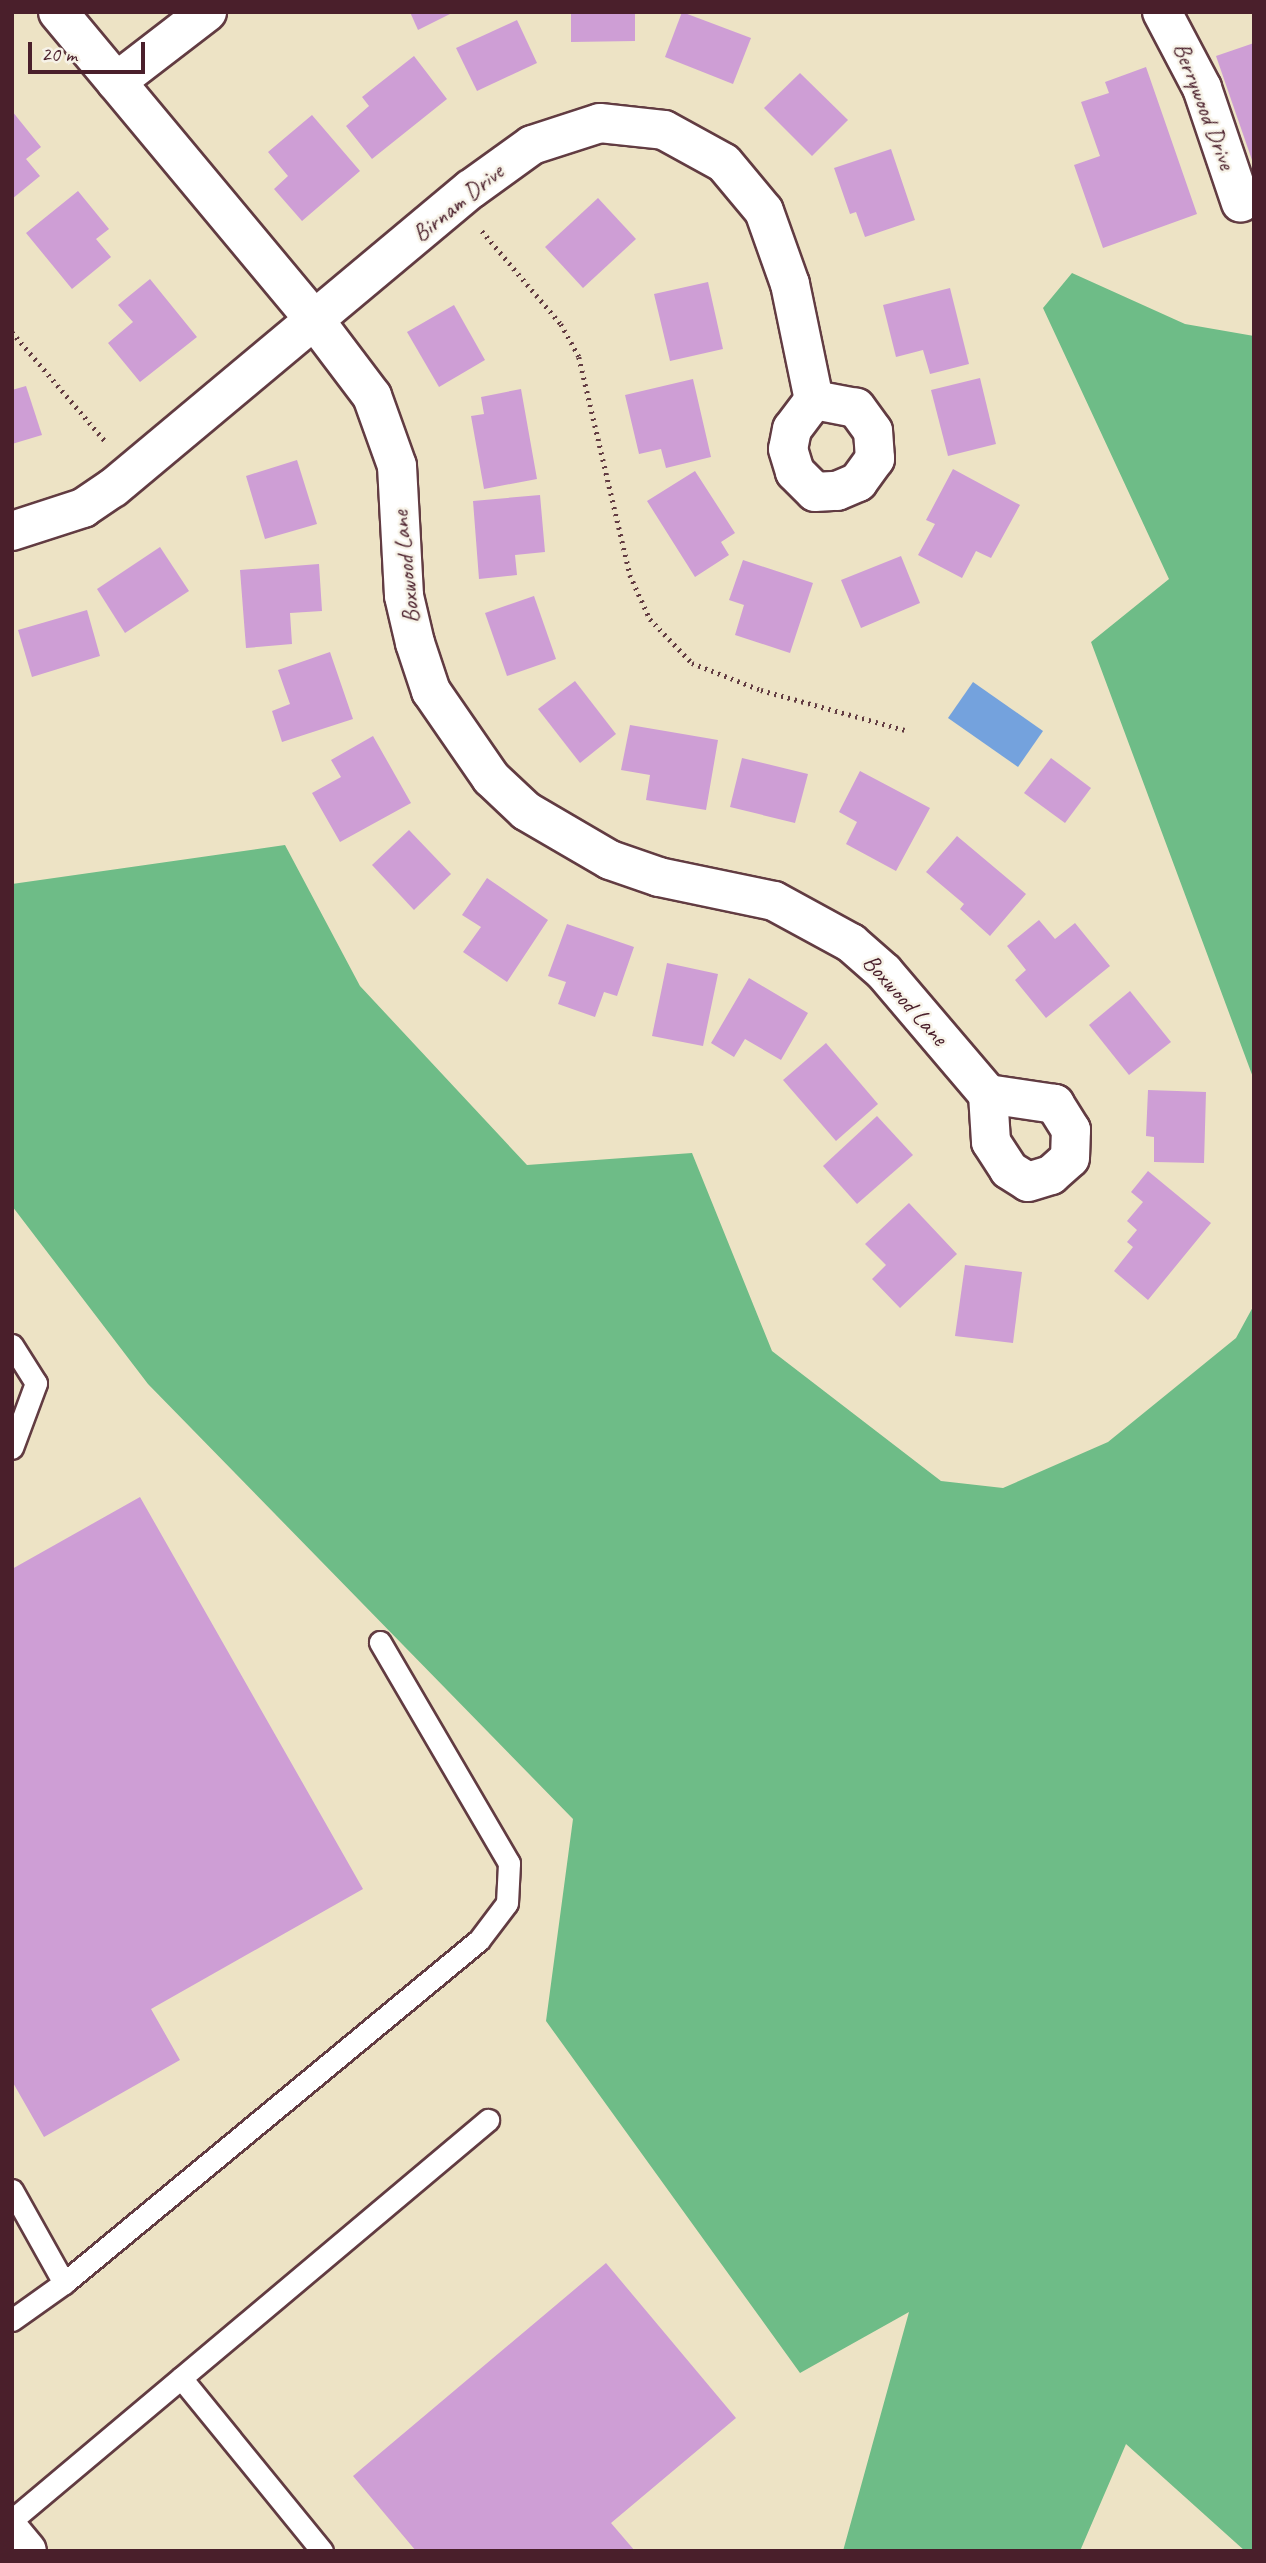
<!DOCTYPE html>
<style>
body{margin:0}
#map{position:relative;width:1266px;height:2563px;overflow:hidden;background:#ede3c5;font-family:Caveat,sans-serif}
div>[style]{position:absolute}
.forest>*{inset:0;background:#6ebc87}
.water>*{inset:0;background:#74a2dd}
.building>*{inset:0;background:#ce9ed5}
.path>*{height:4.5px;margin-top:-2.25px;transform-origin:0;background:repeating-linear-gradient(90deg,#623c42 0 2px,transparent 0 7px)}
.roads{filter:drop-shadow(2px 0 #623c42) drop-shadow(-2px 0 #623c42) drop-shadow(0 2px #623c42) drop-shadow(0 -2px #623c42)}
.service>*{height:21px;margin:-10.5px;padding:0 10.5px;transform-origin:10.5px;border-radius:10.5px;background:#fff}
.minor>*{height:38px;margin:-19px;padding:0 19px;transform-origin:19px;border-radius:19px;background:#fff}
span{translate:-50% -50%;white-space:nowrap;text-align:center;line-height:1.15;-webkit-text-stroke:5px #f7f3e8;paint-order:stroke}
.street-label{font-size:24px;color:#4a1f2b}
.frame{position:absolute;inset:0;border:14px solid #4a1f2b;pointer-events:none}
.scale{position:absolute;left:28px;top:42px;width:117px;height:32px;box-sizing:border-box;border:4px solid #4a1f2b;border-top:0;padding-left:9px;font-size:21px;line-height:24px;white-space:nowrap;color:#4a1f2b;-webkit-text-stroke:5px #f7f3e8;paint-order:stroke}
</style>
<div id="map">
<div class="forest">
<i style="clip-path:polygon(1072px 273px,1185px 324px,1254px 336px,1254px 1080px,1091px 642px,1169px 579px,1043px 308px)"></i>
<i style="clip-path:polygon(285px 845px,360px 986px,527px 1165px,692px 1153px,772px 1351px,941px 1481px,1003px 1488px,1108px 1442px,1236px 1338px,1254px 1305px,1254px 2551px,1245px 2551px,1126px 2444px,1080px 2551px,843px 2551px,909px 2312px,800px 2373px,546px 2021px,573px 1819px,148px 1384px,12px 1206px,12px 884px)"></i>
</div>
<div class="water">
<i style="clip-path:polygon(973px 682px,1043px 731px,1018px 767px,948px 718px)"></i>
</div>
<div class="building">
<i style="clip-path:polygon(410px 12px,454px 12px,418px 30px)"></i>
<i style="clip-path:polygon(571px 12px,635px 12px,635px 41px,571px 42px)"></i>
<i style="clip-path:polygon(682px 12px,751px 38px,733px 84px,665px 57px)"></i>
<i style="clip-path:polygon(517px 20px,537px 63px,477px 91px,456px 48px)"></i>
<i style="clip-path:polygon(1254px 43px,1254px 163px,1253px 163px,1216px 56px)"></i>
<i style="clip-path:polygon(414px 56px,447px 99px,372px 159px,346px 126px,369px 106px,362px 97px)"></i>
<i style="clip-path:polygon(1146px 67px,1197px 214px,1103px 248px,1074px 165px,1100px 156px,1081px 102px,1109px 93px,1105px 82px)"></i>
<i style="clip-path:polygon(800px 73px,848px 120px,812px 156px,764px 108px)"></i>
<i style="clip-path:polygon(12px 111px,41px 147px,26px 159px,40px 176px,12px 199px)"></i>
<i style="clip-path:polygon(312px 115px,360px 171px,302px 221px,274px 189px,288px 176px,268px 152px)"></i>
<i style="clip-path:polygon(891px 149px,915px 220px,865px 237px,856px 212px,850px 214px,834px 168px)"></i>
<i style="clip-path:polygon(78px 191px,109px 229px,96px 239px,111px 257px,72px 289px,26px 233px)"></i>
<i style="clip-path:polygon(598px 198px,636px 239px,583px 288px,545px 247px)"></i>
<i style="clip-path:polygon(150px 279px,197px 337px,140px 382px,108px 343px,133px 322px,118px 305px)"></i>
<i style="clip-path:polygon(708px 282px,723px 349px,670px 361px,654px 294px)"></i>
<i style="clip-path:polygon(950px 288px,969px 364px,930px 374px,923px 350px,896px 357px,883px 305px)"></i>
<i style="clip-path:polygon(454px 305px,485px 360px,439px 387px,407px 332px)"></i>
<i style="clip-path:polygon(980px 378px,996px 444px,948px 456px,931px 390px)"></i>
<i style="clip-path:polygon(693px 379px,711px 457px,666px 468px,661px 449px,639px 454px,625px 395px)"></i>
<i style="clip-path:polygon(26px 386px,42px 435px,12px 444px,12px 390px)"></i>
<i style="clip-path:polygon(521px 389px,537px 479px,484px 489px,471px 416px,484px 414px,481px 397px)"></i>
<i style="clip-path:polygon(297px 460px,317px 524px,265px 539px,246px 476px)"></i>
<i style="clip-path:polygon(953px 469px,1020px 505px,991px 558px,976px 551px,962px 578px,918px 555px,935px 524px,926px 520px)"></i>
<i style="clip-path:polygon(695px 471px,735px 533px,721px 542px,729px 555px,695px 577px,647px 501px)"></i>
<i style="clip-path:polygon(540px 495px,545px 552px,515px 555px,517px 575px,479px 579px,473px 501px)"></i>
<i style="clip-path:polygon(160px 547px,189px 591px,125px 633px,97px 589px)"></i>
<i style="clip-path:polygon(901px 556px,920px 603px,861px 628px,841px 580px)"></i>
<i style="clip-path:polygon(743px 560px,813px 583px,790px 653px,735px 635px,744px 605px,729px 600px)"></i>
<i style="clip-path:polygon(319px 564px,322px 611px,290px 613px,292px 644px,246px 648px,240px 570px)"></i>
<i style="clip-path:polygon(534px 596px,556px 659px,507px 676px,485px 613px)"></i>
<i style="clip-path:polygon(87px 610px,100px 656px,32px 677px,18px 630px)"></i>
<i style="clip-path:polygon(330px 652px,353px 719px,282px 742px,272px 711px,290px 704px,278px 670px)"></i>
<i style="clip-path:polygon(575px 681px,616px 734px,580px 763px,538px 709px)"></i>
<i style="clip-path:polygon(630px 725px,718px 740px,706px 810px,646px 800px,650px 775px,621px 770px)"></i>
<i style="clip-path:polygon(373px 736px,411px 803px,340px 842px,312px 793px,341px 777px,331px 760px)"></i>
<i style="clip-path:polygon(742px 758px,808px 774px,795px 823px,730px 807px)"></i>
<i style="clip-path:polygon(1051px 758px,1091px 788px,1065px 823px,1024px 793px)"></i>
<i style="clip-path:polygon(860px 771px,930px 808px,896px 871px,846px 844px,857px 822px,839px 812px)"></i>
<i style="clip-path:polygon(409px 830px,451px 874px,414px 910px,372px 865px)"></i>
<i style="clip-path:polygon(957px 836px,1026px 894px,990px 936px,960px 909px,964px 904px,926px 872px)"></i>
<i style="clip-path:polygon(487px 878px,548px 920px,507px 982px,463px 952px,481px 927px,462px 915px)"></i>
<i style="clip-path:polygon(1039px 920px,1055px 939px,1075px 923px,1110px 966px,1046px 1018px,1015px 980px,1026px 970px,1007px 946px)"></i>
<i style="clip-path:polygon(567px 924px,634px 947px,617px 996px,604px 992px,595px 1017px,558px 1004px,566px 982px,548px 976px)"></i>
<i style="clip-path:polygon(667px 963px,718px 974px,703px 1046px,652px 1036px)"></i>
<i style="clip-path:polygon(749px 978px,808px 1013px,781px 1060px,745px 1039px,734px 1057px,711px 1043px)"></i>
<i style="clip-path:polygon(1130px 991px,1171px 1042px,1129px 1075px,1089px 1025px)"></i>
<i style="clip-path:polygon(826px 1043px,878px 1104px,836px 1141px,783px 1080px)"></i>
<i style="clip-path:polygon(1148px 1090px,1206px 1092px,1204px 1163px,1154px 1162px,1154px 1137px,1146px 1136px)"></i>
<i style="clip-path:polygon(877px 1116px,913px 1155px,857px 1204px,823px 1166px)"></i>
<i style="clip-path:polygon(1148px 1171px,1211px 1223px,1148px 1300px,1114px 1271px,1133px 1247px,1127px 1242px,1137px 1230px,1127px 1221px,1143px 1202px,1131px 1192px)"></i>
<i style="clip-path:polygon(909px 1203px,957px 1254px,900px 1308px,872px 1279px,886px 1265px,865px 1244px)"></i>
<i style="clip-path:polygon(965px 1265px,1022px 1272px,1013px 1343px,955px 1336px)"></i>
<i style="clip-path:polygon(140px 1497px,363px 1889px,151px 2009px,180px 2060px,44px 2137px,12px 2081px,12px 1569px)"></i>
<i style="clip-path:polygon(606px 2263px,736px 2418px,611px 2523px,635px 2551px,416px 2551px,353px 2476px)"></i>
</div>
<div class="path">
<i style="left:482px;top:231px;width:122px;rotate:49.7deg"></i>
<i style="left:561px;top:324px;width:38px;rotate:61deg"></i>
<i style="left:579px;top:357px;width:224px;rotate:76.8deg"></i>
<i style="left:630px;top:575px;width:48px;rotate:65.6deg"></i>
<i style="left:650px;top:619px;width:61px;rotate:46.3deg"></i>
<i style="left:692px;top:663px;width:74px;rotate:21.4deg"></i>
<i style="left:761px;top:690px;width:149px;rotate:15.5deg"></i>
<i style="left:12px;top:332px;width:145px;rotate:49.5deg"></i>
</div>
<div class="roads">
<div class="service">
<i style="left:12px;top:1345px;width:45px;rotate:57.7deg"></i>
<i style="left:36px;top:1383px;width:69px;rotate:110.3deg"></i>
<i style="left:12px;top:2190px;width:107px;rotate:60.8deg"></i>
<i style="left:12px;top:2320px;width:64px;rotate:-35.4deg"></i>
<i style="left:64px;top:2283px;width:538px;rotate:-39.57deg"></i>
<i style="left:479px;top:1940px;width:46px;rotate:-52.9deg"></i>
<i style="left:507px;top:1903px;width:40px;rotate:-87.1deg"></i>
<i style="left:509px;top:1863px;width:256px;rotate:-120.3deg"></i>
<i style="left:181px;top:2378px;width:223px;rotate:50.8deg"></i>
<i style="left:12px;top:2520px;width:622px;rotate:-40.04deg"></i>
</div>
<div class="minor">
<i style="left:58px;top:12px;width:403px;rotate:50.2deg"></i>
<i style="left:316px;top:322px;width:93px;rotate:52.9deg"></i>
<i style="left:372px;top:396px;width:74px;rotate:70.3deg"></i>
<i style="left:397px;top:466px;width:130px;rotate:86.9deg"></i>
<i style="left:404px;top:596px;width:48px;rotate:76.8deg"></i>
<i style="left:415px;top:643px;width:51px;rotate:71.6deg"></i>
<i style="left:431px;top:691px;width:106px;rotate:55.4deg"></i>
<i style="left:491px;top:778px;width:48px;rotate:43.3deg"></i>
<i style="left:526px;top:811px;width:97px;rotate:30.3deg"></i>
<i style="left:610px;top:860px;width:52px;rotate:19.1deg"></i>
<i style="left:659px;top:877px;width:117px;rotate:11.8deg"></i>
<i style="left:774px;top:901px;width:88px;rotate:28.6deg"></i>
<i style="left:851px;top:943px;width:44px;rotate:41.3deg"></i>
<i style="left:884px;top:972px;width:160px;rotate:49.6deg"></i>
<i style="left:988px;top:1094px;width:48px;rotate:86.4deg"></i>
<i style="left:991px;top:1142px;width:33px;rotate:57deg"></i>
<i style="left:1009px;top:1170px;width:22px;rotate:32deg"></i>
<i style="left:1028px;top:1182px;width:24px;rotate:-17deg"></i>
<i style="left:1051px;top:1175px;width:25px;rotate:-42deg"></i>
<i style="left:1070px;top:1158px;width:28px;rotate:-88deg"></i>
<i style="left:1071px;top:1130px;width:31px;rotate:-122deg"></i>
<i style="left:1055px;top:1104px;width:68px;rotate:-171.5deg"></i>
<i style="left:1162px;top:12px;width:86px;rotate:62.2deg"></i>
<i style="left:1202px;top:88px;width:121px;rotate:71.3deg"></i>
<i style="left:116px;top:82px;width:115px;rotate:-37.6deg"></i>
<i style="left:12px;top:531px;width:75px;rotate:-17.9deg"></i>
<i style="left:83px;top:508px;width:36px;rotate:-34deg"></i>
<i style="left:113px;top:488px;width:466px;rotate:-39.9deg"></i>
<i style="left:471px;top:189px;width:75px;rotate:-35.8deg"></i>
<i style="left:532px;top:145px;width:71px;rotate:-17.9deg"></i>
<i style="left:600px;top:123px;width:64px;rotate:6.2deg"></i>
<i style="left:664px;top:130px;width:68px;rotate:28.8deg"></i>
<i style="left:724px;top:163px;width:62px;rotate:50.2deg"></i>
<i style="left:764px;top:211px;width:77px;rotate:70.4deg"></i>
<i style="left:790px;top:284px;width:118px;rotate:78.3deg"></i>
<i style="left:814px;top:400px;width:36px;rotate:127deg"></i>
<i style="left:792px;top:429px;width:20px;rotate:101deg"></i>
<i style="left:788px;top:449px;width:24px;rotate:73deg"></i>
<i style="left:795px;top:472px;width:28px;rotate:45deg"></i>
<i style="left:815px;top:492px;width:22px;rotate:-3deg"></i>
<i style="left:837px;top:491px;width:23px;rotate:-23deg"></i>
<i style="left:858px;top:482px;width:29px;rotate:-54deg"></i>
<i style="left:875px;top:459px;width:28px;rotate:-94deg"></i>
<i style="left:873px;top:431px;width:29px;rotate:-126deg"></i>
<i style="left:856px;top:408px;width:43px;rotate:-169.2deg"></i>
<i style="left:12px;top:2533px;width:23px;rotate:50deg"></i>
</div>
</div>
<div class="street-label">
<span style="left:1204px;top:106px;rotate:69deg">Berrywood Drive</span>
<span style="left:458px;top:203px;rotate:-39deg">Birnam Drive</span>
<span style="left:406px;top:567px;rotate:-96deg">Boxwood Lane</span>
<span style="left:905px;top:1000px;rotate:48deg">Boxwood Lane</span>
</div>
<div class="frame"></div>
<div class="scale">20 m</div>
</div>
